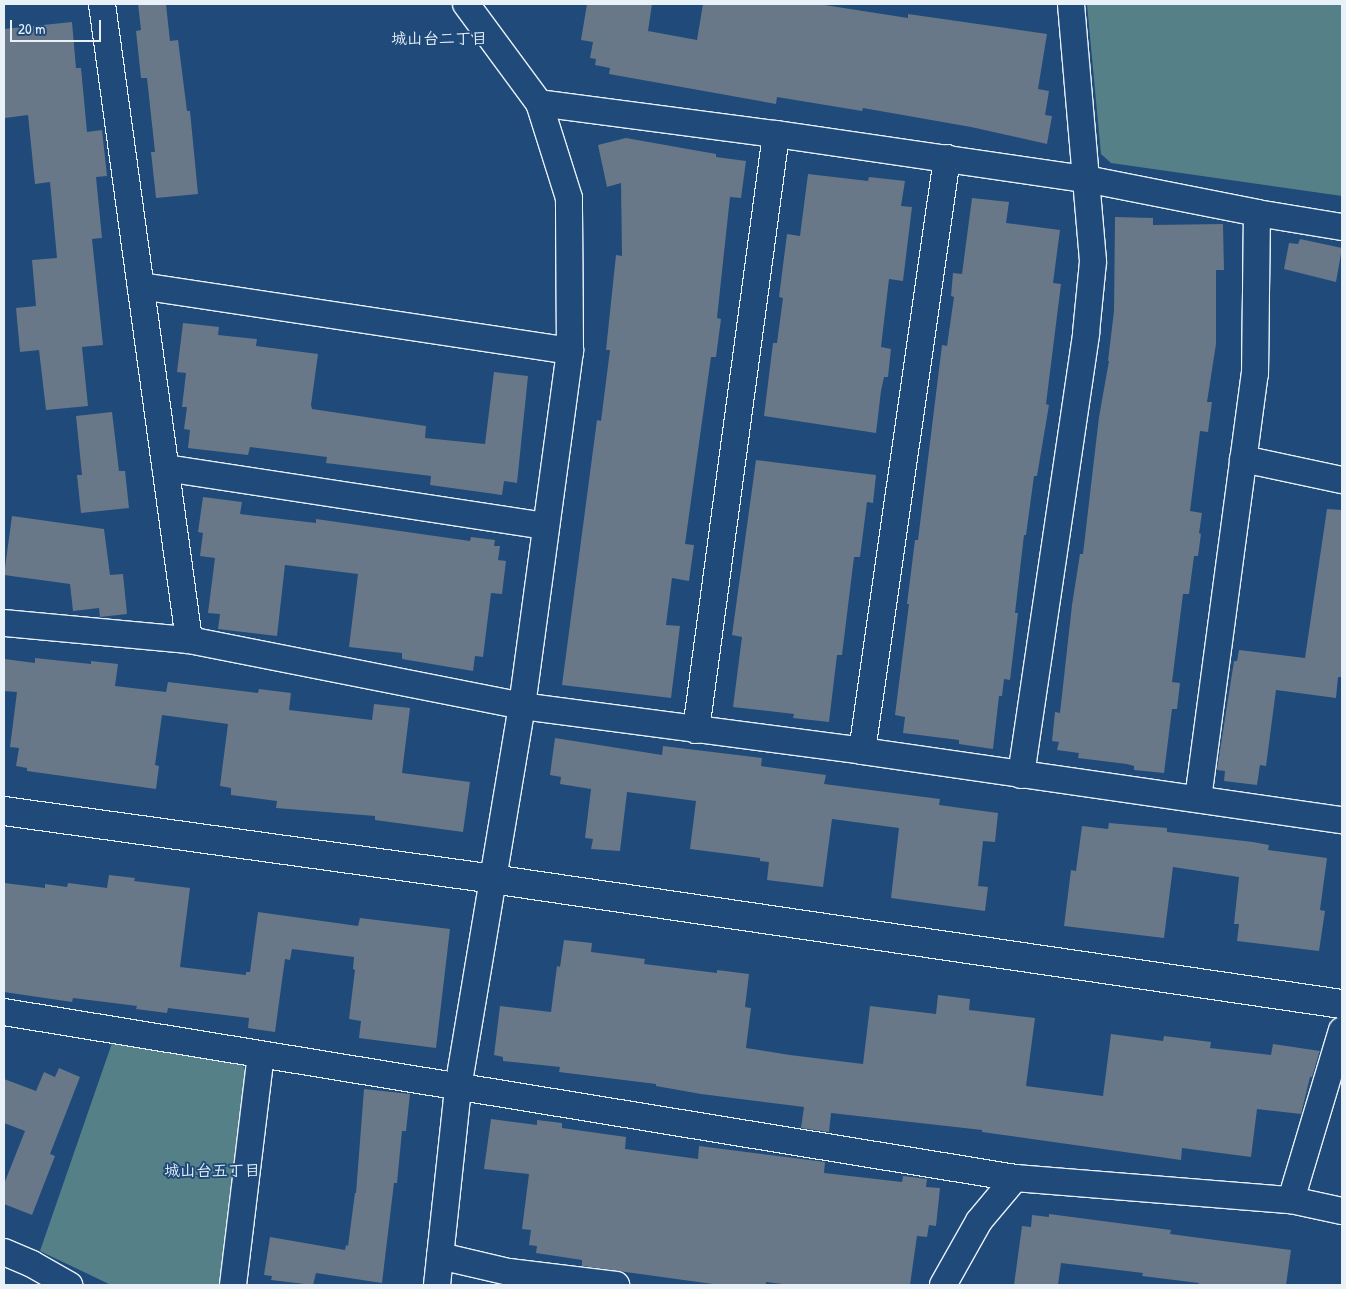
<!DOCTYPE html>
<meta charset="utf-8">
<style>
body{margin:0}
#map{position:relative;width:1346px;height:1289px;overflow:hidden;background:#1f4a7a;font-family:"Patrick Hand","Klee One",sans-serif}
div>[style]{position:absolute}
.green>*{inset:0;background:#568088}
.building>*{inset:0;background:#687888}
.roads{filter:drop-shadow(1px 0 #e8f1f8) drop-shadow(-1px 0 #e8f1f8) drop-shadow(0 1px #e8f1f8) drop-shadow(0 -1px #e8f1f8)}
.minor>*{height:26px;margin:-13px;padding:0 13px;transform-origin:13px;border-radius:13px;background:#1f4a7a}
.tertiary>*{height:28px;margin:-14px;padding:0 14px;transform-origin:14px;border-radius:14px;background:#1f4a7a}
span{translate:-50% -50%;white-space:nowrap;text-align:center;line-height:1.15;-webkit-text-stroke:4px #1f4a7a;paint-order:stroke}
.neighbourhood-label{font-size:16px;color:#e8f1f8;font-weight:700}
.frame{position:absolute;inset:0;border:5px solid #e8f1f8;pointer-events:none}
.scale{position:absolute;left:10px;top:20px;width:91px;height:22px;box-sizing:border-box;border:2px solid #e8f1f8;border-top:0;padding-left:6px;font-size:15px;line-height:18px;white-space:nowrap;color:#e8f1f8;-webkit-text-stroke:4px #1f4a7a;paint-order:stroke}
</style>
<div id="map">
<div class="green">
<i style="clip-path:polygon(1087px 4px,1342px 4px,1342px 196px,1111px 163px,1101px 154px)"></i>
<i style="clip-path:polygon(112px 1043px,240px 1061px,252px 1081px,220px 1285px,111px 1285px,40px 1251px)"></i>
</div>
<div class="building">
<i style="clip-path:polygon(138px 4px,166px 4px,170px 41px,178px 40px,187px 111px,190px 111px,198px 194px,156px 198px,151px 152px,155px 152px,147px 78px,141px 78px,136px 31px,141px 30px)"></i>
<i style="clip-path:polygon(587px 4px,652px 4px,648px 31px,697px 40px,703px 4px,818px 4px,908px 18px,908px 14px,1047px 34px,1038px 89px,1049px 91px,1045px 115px,1052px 116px,1047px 144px,971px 127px,863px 108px,862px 111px,777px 97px,776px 104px,609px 74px,610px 68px,595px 65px,596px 59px,590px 58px,593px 42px,581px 40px)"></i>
<i style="clip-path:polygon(72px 22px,76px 68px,81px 68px,87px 132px,102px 130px,107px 176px,96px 177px,102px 238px,92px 239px,103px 345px,82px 347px,88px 406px,46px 410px,39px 350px,20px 352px,16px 308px,36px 306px,32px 260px,57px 258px,50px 182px,35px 184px,28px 115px,5px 118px,4px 29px)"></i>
<i style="clip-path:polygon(626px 138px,716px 154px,716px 157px,746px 161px,741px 198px,730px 197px,717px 318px,721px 319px,716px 357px,711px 357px,685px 544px,694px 545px,689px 581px,672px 578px,666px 625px,680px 626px,671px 698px,562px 685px,597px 420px,601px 421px,610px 350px,606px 350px,616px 255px,622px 256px,621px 183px,607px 187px,598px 145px)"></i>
<i style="clip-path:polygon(808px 174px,868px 181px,869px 177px,905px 181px,901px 206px,912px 207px,903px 281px,889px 279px,881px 347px,891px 349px,888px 377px,884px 377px,881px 391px,876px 433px,764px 416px,773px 343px,777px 343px,783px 298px,779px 297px,787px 234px,800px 236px)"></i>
<i style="clip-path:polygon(972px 198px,1009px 202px,1006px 223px,1060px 230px,1053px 283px,1061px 284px,1046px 404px,1049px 405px,1037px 476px,1034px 476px,1026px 535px,1024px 535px,1015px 613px,1018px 613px,1010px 680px,1004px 679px,1002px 696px,999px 696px,993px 749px,959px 744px,959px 740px,903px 733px,905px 717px,895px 715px,909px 604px,907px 604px,915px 540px,918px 540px,942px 345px,947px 346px,954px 297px,951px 296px,953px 273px,962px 274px)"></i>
<i style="clip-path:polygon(1115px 217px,1153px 218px,1153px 225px,1223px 224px,1224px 270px,1216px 270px,1216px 344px,1207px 402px,1212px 402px,1208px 432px,1200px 431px,1190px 511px,1202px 513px,1199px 533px,1201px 534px,1198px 556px,1194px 556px,1189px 594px,1183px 594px,1172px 682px,1180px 683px,1177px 709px,1172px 709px,1164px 773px,1134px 770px,1134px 766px,1127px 764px,1078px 758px,1079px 753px,1057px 750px,1059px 742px,1052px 741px,1055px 712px,1060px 713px,1072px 605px,1080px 554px,1083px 554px,1099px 417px,1109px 361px,1108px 361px,1114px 311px)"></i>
<i style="clip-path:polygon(1300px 239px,1342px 248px,1336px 282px,1284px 269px,1289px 243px,1298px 244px)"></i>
<i style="clip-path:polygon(183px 323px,219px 327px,218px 335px,257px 339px,256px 346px,318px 354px,311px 405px,312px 409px,426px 426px,425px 438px,485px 444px,494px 372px,528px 376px,517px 483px,504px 481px,502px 495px,430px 485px,431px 476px,326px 463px,327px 457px,250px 447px,248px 455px,188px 448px,190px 430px,184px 429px,187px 407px,182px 407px,186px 373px,177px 372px)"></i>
<i style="clip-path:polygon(112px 412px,119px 471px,125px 471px,129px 508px,81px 513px,77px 475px,82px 475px,76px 416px)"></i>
<i style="clip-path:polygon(756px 460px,876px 475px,873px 503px,867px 502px,860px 557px,854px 557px,842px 655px,837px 655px,829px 722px,793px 718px,794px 714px,733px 707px,742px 637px,732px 635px)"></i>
<i style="clip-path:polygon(203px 497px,242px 502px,240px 514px,316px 523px,316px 519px,470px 541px,471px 537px,495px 540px,494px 546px,500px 546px,498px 560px,506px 561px,502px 594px,491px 593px,483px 657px,475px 656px,473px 671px,402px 659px,402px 653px,349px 647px,358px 574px,285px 565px,277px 636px,218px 629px,220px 614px,208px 613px,215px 558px,200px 556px,203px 533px,198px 532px)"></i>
<i style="clip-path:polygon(1327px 509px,1342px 510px,1342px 677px,1338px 677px,1336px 698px,1276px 690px,1266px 766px,1260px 765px,1257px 785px,1224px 781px,1225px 771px,1217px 770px,1234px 661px,1237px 661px,1239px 650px,1305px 658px)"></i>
<i style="clip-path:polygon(12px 516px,104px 529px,110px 575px,123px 574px,127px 614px,100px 617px,99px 608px,73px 611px,70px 584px,4px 575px)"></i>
<i style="clip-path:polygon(35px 658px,91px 664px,91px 661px,118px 664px,115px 686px,166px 692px,168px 682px,258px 693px,259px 689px,291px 693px,289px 710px,372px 720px,374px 704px,410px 708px,402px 773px,470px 782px,463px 832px,375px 820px,375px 816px,276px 808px,277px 801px,231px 795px,231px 788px,220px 786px,228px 724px,162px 715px,155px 765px,159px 766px,156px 789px,27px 771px,27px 768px,16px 766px,19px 748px,10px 747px,17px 692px,4px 691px,4px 659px,35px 663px)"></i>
<i style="clip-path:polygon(555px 738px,662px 755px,663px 746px,762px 758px,761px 766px,826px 775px,824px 784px,940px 799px,939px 805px,998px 813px,995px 842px,983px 841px,978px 886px,988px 887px,985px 911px,891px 898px,899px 828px,832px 819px,823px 887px,767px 880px,769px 862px,760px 861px,760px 858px,690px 849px,696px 801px,627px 792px,620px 851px,591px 849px,593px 839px,585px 838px,591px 789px,560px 784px,561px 777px,550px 775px)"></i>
<i style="clip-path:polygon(1109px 823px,1167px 828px,1167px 832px,1253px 842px,1269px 845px,1268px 850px,1327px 858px,1320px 910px,1325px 911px,1319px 951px,1237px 941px,1239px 924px,1234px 924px,1239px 877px,1173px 867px,1164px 938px,1064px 926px,1071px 870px,1076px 871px,1082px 826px,1108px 829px)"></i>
<i style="clip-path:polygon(109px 875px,135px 878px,134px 881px,190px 888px,180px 967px,246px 975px,246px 972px,250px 972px,258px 912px,358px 926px,360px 918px,450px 929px,436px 1048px,359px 1038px,361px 1021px,349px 1019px,355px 970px,353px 969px,354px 957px,292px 949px,290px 960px,285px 959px,275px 1032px,248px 1028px,249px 1018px,168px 1008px,167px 1013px,136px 1009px,137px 1006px,73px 998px,72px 1002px,4px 992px,4px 883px,45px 888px,45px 884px,67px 887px,68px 883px,107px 888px)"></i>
<i style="clip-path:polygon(564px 940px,592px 943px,591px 952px,645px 959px,644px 964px,717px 973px,717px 970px,749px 974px,745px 1007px,751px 1008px,746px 1048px,790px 1055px,863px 1064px,870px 1006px,936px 1014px,938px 995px,970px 999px,969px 1010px,1035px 1018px,1026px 1086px,1103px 1096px,1111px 1034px,1163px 1041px,1164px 1036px,1211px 1042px,1210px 1048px,1271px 1055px,1273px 1044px,1320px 1051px,1319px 1053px,1312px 1077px,1310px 1077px,1301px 1114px,1257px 1109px,1251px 1157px,1182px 1148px,1181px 1160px,982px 1132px,982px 1130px,831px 1113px,829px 1132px,801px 1128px,804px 1107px,701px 1094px,656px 1086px,656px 1084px,559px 1072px,560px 1067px,503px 1061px,503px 1057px,494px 1055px,500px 1006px,551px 1012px,557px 966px,560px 967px)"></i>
<i style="clip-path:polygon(59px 1068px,80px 1077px,50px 1154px,55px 1156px,32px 1215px,4px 1204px,4px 1184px,25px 1131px,4px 1123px,4px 1079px,36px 1091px,44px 1072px,55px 1077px)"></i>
<i style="clip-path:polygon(364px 1089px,410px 1094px,406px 1131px,402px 1131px,397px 1183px,394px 1183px,382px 1283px,316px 1273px,313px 1285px,271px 1280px,272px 1276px,264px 1275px,270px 1237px,345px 1250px,346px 1245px,348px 1246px,355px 1193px,356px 1193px)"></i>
<i style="clip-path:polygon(491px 1119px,537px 1125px,537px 1120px,562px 1123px,562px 1128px,626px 1137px,625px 1149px,698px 1159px,699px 1146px,825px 1162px,824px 1173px,902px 1182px,903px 1176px,927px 1179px,926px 1187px,940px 1188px,936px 1226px,929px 1225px,927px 1237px,917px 1236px,910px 1285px,791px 1285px,766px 1282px,766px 1285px,720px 1285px,582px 1266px,582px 1260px,536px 1253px,537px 1246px,529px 1245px,531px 1230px,522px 1229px,529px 1174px,484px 1169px)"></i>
<i style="clip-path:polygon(1049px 1214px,1171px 1230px,1170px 1234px,1291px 1250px,1286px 1285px,1198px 1285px,1199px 1283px,1142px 1276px,1143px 1273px,1061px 1263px,1058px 1285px,1014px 1285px,1022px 1226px,1031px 1227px,1032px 1215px,1049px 1217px)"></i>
</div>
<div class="roads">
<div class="minor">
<i style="left:102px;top:4px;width:642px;rotate:82.21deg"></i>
<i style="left:539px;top:103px;width:239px;rotate:7.5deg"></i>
<i style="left:776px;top:134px;width:313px;rotate:8.3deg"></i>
<i style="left:1086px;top:179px;width:174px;rotate:11.2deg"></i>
<i style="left:1257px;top:213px;width:86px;rotate:9.4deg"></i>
<i style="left:141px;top:286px;width:434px;rotate:8.6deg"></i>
<i style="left:1243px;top:459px;width:101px;rotate:12deg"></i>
<i style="left:166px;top:468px;width:383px;rotate:8.7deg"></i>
<i style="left:4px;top:623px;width:186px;rotate:5.3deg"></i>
<i style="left:189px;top:640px;width:339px;rotate:11.2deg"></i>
<i style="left:522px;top:706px;width:343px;rotate:7.5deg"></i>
<i style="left:862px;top:751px;width:485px;rotate:8.2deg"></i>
<i style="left:696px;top:730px;width:601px;rotate:-82.35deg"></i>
<i style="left:862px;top:751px;width:599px;rotate:-81.84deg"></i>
<i style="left:1021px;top:775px;width:447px;rotate:-81.6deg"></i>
<i style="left:1086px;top:333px;width:72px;rotate:-84.4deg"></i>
<i style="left:1093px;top:261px;width:258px;rotate:-94.9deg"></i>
<i style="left:1198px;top:799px;width:429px;rotate:-82.4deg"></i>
<i style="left:1255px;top:374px;width:161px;rotate:-89.3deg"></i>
<i style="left:4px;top:1012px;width:1025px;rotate:9.32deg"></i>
<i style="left:1015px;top:1178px;width:277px;rotate:4.6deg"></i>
<i style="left:1291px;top:1200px;width:52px;rotate:12.2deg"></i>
<i style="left:1291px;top:1200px;width:177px;rotate:-73.3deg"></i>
<i style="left:4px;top:1252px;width:30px;rotate:23deg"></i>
<i style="left:32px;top:1264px;width:43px;rotate:29.6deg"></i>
<i style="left:440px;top:1256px;width:71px;rotate:13.1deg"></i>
<i style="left:509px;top:1272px;width:108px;rotate:6.9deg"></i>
<i style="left:233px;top:1285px;width:232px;rotate:-83.1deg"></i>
<i style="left:437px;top:1285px;width:198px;rotate:-83.9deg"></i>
<i style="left:458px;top:1088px;width:387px;rotate:-80.5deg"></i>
<i style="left:522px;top:706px;width:358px;rotate:-82.3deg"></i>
<i style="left:570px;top:351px;width:153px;rotate:-90.4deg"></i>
<i style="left:569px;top:198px;width:100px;rotate:-107.5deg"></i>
<i style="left:539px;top:103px;width:123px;rotate:-126.4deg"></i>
<i style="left:943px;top:1285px;width:73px;rotate:-60.6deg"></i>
<i style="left:979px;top:1221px;width:56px;rotate:-50.1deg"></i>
</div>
<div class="tertiary">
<i style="left:4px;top:811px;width:493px;rotate:7.9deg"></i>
<i style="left:492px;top:879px;width:859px;rotate:8.37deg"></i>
</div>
</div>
<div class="neighbourhood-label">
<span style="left:439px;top:38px">城山台二丁目</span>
<span style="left:212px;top:1170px">城山台五丁目</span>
</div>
<div class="frame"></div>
<div class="scale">20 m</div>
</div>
